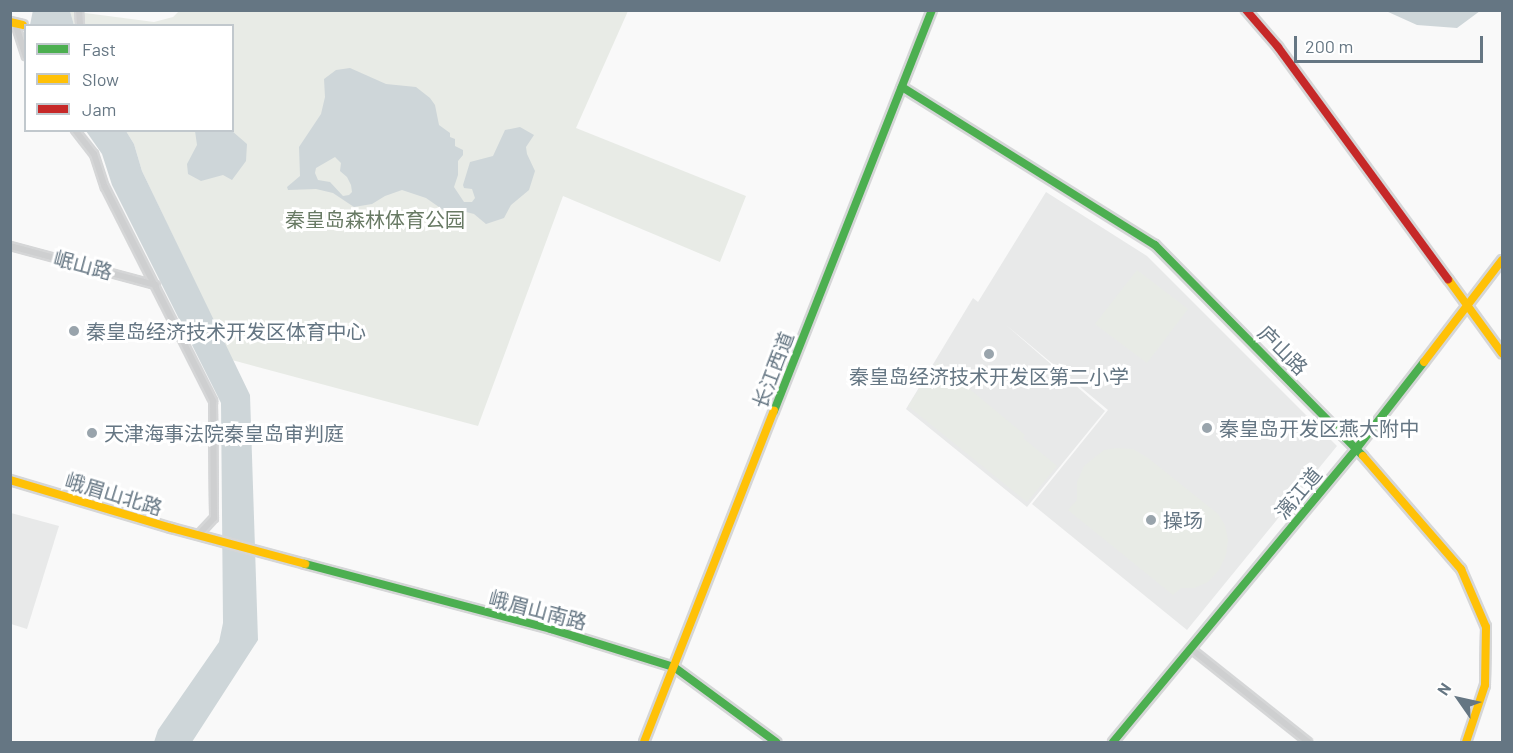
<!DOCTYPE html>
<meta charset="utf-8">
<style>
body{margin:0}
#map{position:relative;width:1513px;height:753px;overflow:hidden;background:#f9f9f9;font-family:Barlow,"Noto Sans SC",sans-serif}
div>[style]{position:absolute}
.built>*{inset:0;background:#e8e9e9}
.green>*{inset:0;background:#e8ebe6}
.water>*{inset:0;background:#ced6d9}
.roads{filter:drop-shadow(2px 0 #d5d6d7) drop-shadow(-2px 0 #d5d6d7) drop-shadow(0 2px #d5d6d7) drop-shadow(0 -2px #d5d6d7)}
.street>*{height:6px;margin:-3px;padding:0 3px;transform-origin:3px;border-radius:3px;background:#cecfd0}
.fast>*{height:8px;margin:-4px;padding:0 4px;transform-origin:4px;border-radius:4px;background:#4caf50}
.slow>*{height:8px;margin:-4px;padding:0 4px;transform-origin:4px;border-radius:4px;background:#ffc107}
.jam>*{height:8px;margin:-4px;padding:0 4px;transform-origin:4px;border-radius:4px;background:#c62828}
.dots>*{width:16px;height:16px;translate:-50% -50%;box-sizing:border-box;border:3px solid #fff;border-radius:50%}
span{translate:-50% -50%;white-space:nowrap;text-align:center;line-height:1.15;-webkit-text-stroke:6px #fff;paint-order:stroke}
.park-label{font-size:20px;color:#687a64}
.street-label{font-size:20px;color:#657683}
.poi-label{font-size:20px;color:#657683}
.left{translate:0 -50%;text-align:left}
.frame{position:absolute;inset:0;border:12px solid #657683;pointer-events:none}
.legend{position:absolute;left:24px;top:24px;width:210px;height:108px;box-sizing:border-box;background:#fff;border:2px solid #c1c8cd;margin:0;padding:8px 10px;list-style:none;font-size:18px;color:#657683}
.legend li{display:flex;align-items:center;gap:12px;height:30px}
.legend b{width:30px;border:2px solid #c1c8cd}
.north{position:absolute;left:1429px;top:669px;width:60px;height:60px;-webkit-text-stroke:4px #fff;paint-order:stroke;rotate:304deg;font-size:16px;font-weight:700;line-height:24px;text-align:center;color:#657683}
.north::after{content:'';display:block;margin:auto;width:21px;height:27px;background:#657683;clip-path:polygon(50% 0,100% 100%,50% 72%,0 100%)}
.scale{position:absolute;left:1294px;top:36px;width:189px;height:27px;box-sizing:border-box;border:3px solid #657683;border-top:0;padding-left:8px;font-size:18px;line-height:21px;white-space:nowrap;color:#657683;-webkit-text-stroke:4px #fff;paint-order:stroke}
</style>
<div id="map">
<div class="built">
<i style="clip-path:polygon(1046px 192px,1147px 256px,1337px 446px,1187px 630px,1032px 504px,1108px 410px,1006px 325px,1105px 411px,1027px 507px,906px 409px,973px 298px,978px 302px)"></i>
<i style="clip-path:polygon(11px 513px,59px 526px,27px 629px,11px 624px)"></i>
</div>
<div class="green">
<i style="clip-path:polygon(180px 10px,628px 11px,576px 128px,746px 196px,720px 262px,563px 196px,478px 426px,232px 360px,142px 171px,134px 144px,126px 131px,232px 130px,232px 26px,74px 25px,70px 11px,154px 22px,173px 17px)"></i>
<i style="clip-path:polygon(1137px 270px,1188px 309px,1147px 363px,1095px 324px)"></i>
<i style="clip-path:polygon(937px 362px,1025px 435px,1023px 438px,1057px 466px,1027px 502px,908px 406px)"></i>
<i style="clip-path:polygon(1116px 448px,1133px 449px,1148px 458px,1218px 514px,1225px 525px,1228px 540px,1226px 555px,1219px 570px,1208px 582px,1194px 588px,1181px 588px,1173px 595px,1068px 510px,1077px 500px,1077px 482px,1084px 466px,1104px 450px)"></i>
</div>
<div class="water">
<i style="clip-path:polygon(33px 10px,70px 11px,74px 25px,30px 25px)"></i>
<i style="clip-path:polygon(1386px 11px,1480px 11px,1457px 28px,1417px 25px)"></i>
<i style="clip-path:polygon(evenodd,350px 68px,386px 84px,416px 87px,430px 98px,435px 105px,439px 125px,450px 133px,450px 137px,455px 139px,455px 146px,463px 150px,463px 155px,458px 161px,458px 175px,454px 187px,464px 202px,472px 202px,475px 198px,472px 189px,464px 188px,463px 185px,470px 162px,493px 156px,505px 130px,520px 127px,534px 135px,526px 147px,527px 154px,535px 171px,529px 190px,511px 205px,504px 218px,486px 224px,474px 214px,462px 211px,449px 214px,426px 198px,402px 190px,385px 196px,372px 204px,354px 207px,333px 193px,316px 189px,288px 190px,287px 187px,300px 176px,299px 147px,321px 114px,325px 97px,324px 79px,336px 70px,350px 68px,335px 157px,341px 163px,340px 171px,347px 177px,351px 185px,352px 192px,349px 195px,343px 196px,330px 182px,318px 180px,315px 173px,316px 168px,335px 157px)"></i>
<i style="clip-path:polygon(86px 131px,126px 131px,134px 144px,142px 171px,250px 395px,258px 640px,192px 742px,154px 742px,158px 730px,219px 642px,223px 623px,221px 403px,112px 185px,102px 154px)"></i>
<i style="clip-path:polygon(195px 131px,232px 131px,247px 144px,246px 161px,232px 180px,223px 175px,201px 181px,188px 174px,187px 164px,197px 145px)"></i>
</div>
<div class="roads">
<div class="street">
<i style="left:79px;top:10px;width:16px;rotate:86deg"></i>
<i style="left:15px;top:23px;width:35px;rotate:72deg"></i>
<i style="left:75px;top:130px;width:31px;rotate:52deg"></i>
<i style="left:94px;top:154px;width:35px;rotate:72deg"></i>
<i style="left:105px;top:187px;width:240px;rotate:63.2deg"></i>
<i style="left:213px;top:401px;width:117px;rotate:89.5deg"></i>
<i style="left:214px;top:518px;width:22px;rotate:133deg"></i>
<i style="left:10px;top:246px;width:151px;rotate:15deg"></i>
<i style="left:1190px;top:648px;width:151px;rotate:38.5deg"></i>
</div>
<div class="fast">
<i style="left:902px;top:87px;width:298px;rotate:32deg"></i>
<i style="left:1155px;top:245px;width:296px;rotate:45.4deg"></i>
<i style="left:774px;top:411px;width:431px;rotate:-68.5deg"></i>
<i style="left:305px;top:564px;width:254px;rotate:14.8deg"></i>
<i style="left:551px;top:629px;width:129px;rotate:17.2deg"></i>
<i style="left:674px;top:667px;width:127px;rotate:36.3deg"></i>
<i style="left:1113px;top:742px;width:382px;rotate:-50.3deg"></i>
<i style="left:1357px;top:448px;width:109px;rotate:-52.1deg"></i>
</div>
<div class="slow">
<i style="left:10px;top:22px;width:13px;rotate:13deg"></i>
<i style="left:1448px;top:279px;width:92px;rotate:53.9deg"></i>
<i style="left:1424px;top:362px;width:128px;rotate:-52.6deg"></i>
<i style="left:1363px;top:456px;width:150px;rotate:49.1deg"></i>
<i style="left:1461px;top:569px;width:63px;rotate:66.7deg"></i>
<i style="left:1486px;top:627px;width:58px;rotate:91deg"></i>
<i style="left:1485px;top:685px;width:60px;rotate:108.4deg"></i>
<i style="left:10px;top:480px;width:168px;rotate:16.6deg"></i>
<i style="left:171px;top:528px;width:139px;rotate:15deg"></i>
<i style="left:644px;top:742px;width:356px;rotate:-68.6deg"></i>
</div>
<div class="jam">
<i style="left:1246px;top:10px;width:49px;rotate:49.1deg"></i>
<i style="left:1278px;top:47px;width:288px;rotate:53.8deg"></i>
</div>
</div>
<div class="dots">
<i style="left:74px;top:331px;background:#99a4ac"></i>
<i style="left:989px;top:354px;background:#99a4ac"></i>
<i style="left:1207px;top:428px;background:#99a4ac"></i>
<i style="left:92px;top:433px;background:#99a4ac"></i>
<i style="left:1151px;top:520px;background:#99a4ac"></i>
</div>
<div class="park-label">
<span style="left:375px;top:219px">秦皇岛森林体育公园</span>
</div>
<div class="street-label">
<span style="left:83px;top:265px;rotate:15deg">岷山路</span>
<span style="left:1283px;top:350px;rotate:45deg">庐山路</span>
<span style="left:773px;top:370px;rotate:-69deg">长江西道</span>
<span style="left:1298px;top:493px;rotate:-50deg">漓江道</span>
<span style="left:114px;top:494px;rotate:17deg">峨眉山北路</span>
<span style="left:538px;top:610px;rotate:15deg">峨眉山南路</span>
</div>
<div class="poi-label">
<span class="left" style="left:86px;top:331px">秦皇岛经济技术开发区体育中心</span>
<span style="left:989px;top:376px">秦皇岛经济技术开发区第二小学</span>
<span class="left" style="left:1219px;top:428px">秦皇岛开发区燕大附中</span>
<span class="left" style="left:104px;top:433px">天津海事法院秦皇岛审判庭</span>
<span class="left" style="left:1163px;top:520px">操场</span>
</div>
<div class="frame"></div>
<ul class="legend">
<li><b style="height:8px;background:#4caf50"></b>Fast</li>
<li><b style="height:8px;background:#ffc107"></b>Slow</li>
<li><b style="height:8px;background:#c62828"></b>Jam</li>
</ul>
<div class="north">N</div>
<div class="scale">200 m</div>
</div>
